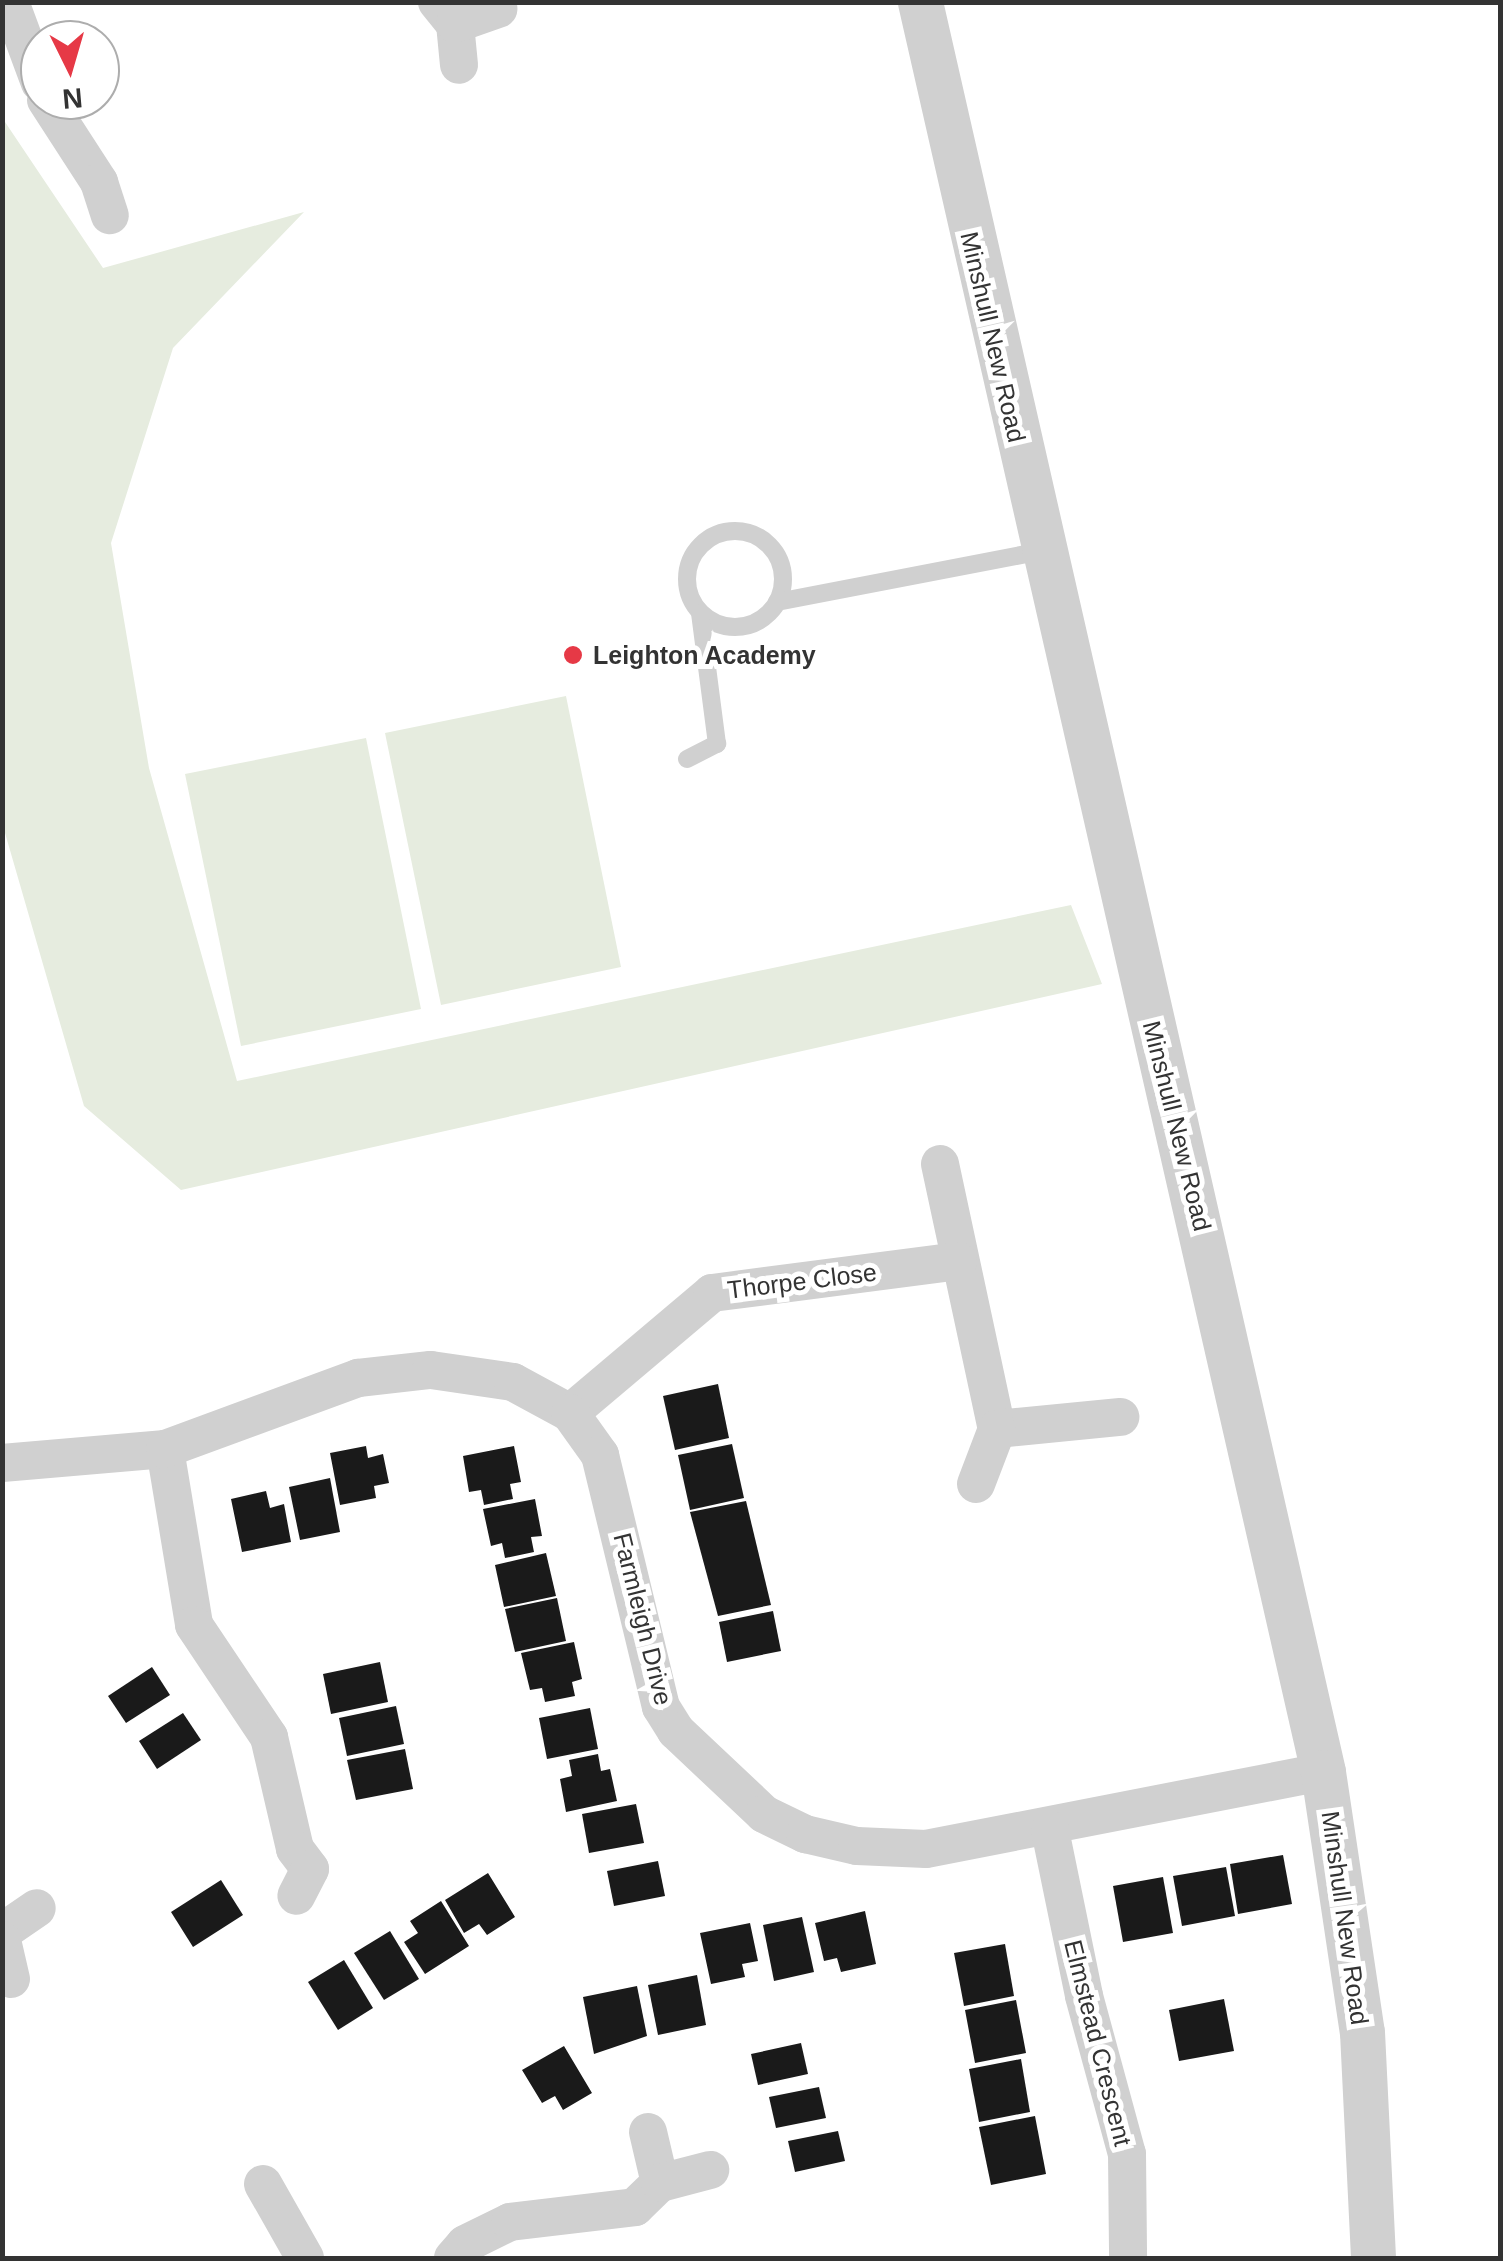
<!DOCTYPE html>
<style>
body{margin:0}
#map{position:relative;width:1503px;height:2261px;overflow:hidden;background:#fff;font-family:Arial,sans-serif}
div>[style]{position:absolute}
.green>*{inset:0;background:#e6ecdf}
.building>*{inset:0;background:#1a1a1a}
.service>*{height:18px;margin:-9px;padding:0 9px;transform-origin:9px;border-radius:9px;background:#d0d0d0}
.service>.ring{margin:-9px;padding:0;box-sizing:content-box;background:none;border:18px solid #d0d0d0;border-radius:50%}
.minor>*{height:38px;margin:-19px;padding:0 19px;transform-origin:19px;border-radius:19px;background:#d0d0d0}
.tertiary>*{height:45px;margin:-22.5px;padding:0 22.5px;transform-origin:22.5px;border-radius:22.5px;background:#d0d0d0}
.dots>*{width:28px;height:28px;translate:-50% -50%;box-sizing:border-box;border:5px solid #fff;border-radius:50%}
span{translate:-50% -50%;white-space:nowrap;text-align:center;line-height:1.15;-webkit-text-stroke:10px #fff;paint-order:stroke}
.street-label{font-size:25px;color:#333}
.poi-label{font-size:25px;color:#333;font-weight:700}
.left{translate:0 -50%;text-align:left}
.frame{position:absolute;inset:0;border:5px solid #333;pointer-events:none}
.north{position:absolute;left:20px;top:20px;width:100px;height:100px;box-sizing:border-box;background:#fff;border:2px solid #adadad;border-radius:50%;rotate:175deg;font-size:28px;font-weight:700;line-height:40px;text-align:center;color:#333}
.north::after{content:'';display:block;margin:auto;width:35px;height:45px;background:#e63946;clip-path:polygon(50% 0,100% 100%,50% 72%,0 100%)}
</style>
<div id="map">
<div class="green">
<i style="clip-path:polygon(3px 119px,103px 268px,304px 212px,173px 348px,111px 543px,149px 768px,237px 1081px,1071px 905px,1102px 984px,181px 1190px,84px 1106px,3px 826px)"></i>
<i style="clip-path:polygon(566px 696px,621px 967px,441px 1005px,385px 733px)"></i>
<i style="clip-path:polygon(366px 738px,421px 1009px,241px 1046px,185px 774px)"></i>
</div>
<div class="building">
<i style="clip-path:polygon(718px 1384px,729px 1438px,675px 1450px,663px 1396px)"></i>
<i style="clip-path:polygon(732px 1444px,744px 1498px,690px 1510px,678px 1455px)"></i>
<i style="clip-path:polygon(366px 1446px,368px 1458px,383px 1454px,389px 1483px,374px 1486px,376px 1498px,340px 1505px,330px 1453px)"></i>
<i style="clip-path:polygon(514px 1446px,521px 1482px,510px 1484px,513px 1499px,484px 1505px,481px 1490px,469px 1492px,463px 1456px)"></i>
<i style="clip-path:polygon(330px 1478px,340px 1532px,300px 1540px,289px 1487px)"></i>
<i style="clip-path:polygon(266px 1491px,270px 1508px,284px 1504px,291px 1542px,242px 1552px,231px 1499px)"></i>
<i style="clip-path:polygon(535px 1499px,542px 1536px,531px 1537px,534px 1552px,505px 1558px,502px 1543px,491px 1546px,483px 1509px)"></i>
<i style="clip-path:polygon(746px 1501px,771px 1605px,718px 1616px,690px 1512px)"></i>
<i style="clip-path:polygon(546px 1553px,556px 1596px,504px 1607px,495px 1565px)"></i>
<i style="clip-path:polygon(557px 1598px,566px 1641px,515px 1652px,505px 1609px)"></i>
<i style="clip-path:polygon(773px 1611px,781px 1651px,727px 1662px,719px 1622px)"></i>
<i style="clip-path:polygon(574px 1642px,582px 1679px,572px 1682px,575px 1696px,545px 1702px,542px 1688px,530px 1690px,521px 1653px)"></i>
<i style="clip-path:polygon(380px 1662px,388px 1702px,331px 1714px,323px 1674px)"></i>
<i style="clip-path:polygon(152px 1667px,170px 1695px,126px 1723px,108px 1696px)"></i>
<i style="clip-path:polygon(396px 1706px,404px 1744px,347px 1756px,339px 1718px)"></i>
<i style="clip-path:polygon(590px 1708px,598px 1749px,547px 1759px,539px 1718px)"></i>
<i style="clip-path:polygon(183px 1713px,201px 1740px,157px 1769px,139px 1741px)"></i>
<i style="clip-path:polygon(405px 1749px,413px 1789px,356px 1800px,347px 1760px)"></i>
<i style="clip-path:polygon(598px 1754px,601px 1771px,610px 1769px,617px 1801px,566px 1812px,560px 1779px,572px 1776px,569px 1760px)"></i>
<i style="clip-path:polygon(636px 1804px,644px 1843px,589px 1853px,582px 1814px)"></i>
<i style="clip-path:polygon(1283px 1855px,1292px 1904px,1238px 1914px,1230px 1864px)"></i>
<i style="clip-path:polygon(658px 1861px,665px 1896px,614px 1906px,607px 1871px)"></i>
<i style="clip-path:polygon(1226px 1867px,1235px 1916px,1182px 1926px,1173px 1876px)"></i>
<i style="clip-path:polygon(488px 1873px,515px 1917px,487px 1935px,479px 1924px,464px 1933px,445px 1900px)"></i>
<i style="clip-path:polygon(1163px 1877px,1173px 1933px,1123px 1942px,1113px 1886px)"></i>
<i style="clip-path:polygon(221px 1880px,243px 1915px,193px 1947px,171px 1912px)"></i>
<i style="clip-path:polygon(441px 1901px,469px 1946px,425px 1974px,404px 1942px,418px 1933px,410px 1921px)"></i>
<i style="clip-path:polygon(865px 1911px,876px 1964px,841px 1972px,837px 1958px,824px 1961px,815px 1923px)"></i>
<i style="clip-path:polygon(802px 1917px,814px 1972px,774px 1981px,763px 1925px)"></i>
<i style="clip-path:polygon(750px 1923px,758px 1961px,742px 1964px,745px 1977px,711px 1984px,700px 1933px)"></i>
<i style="clip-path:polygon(390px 1931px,419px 1979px,384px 2000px,354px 1953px)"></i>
<i style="clip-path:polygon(1005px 1944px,1014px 1996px,964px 2006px,954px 1953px)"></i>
<i style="clip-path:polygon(344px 1960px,373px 2008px,338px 2030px,308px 1982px)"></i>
<i style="clip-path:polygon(697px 1975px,706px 2025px,658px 2035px,648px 1985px)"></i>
<i style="clip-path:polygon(637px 1986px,647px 2036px,594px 2054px,583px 1997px)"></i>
<i style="clip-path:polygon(1224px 1999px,1234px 2051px,1179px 2061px,1169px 2010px)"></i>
<i style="clip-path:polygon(1016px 2000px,1026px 2053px,975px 2063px,965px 2010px)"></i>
<i style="clip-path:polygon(801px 2043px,808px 2074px,758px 2085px,751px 2054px)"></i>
<i style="clip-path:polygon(564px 2046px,592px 2093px,563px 2110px,555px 2096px,542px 2103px,522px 2070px)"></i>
<i style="clip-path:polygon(1021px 2059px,1030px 2112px,979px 2122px,969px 2069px)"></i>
<i style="clip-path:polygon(819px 2087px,826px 2118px,776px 2128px,769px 2097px)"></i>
<i style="clip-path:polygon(1035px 2116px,1046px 2174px,991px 2185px,979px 2127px)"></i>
<i style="clip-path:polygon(838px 2131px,845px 2161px,795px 2172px,788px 2141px)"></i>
</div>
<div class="service">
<i class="ring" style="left:687px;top:531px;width:78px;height:78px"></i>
<i style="left:777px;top:602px;width:270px;rotate:-10.9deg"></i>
<i style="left:687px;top:759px;width:34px;rotate:-27deg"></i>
<i style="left:717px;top:744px;width:132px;rotate:-97.4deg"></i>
</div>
<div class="minor">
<i style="left:10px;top:2px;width:86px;rotate:69.7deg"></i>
<i style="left:437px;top:2px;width:28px;rotate:51deg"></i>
<i style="left:455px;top:24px;width:41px;rotate:84.4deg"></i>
<i style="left:455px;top:24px;width:46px;rotate:-19.2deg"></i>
<i style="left:46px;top:100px;width:98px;rotate:57.1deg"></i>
<i style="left:99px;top:182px;width:35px;rotate:72deg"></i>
<i style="left:940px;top:1164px;width:271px;rotate:77.9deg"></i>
<i style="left:997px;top:1429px;width:124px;rotate:-5.6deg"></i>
<i style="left:570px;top:1413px;width:186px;rotate:-40.2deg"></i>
<i style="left:712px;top:1293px;width:248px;rotate:-7.4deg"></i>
<i style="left:165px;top:1449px;width:178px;rotate:80.6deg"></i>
<i style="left:194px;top:1625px;width:135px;rotate:56.2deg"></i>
<i style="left:269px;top:1737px;width:115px;rotate:76.9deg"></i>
<i style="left:295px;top:1849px;width:25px;rotate:53deg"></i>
<i style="left:310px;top:1869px;width:30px;rotate:117deg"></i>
<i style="left:2px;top:1463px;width:164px;rotate:-4.9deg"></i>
<i style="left:165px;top:1449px;width:206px;rotate:-20.2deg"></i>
<i style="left:358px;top:1378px;width:73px;rotate:-6.3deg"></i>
<i style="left:431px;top:1370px;width:83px;rotate:8.3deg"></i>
<i style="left:513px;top:1382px;width:65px;rotate:28.5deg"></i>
<i style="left:570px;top:1413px;width:52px;rotate:54.5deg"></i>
<i style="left:600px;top:1455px;width:259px;rotate:76.4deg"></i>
<i style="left:661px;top:1707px;width:28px;rotate:58deg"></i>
<i style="left:676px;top:1731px;width:121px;rotate:43.3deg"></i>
<i style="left:764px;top:1814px;width:46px;rotate:26deg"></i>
<i style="left:805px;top:1834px;width:53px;rotate:13deg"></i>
<i style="left:857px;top:1846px;width:69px;rotate:2.5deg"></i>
<i style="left:926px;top:1849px;width:404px;rotate:-11deg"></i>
<i style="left:976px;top:1484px;width:59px;rotate:-69.1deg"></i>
<i style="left:1050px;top:1830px;width:169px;rotate:78.4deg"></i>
<i style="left:1084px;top:1996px;width:164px;rotate:74.8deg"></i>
<i style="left:1127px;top:2154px;width:104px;rotate:89.4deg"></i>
<i style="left:2px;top:1932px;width:42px;rotate:-34.4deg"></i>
<i style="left:2px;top:1940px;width:40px;rotate:77deg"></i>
<i style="left:648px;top:2132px;width:52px;rotate:76.8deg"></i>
<i style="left:263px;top:2184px;width:85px;rotate:60.4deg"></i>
<i style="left:453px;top:2258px;width:18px;rotate:-49deg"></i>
<i style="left:465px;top:2244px;width:50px;rotate:-26.1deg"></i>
<i style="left:510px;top:2222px;width:126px;rotate:-6.8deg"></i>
<i style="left:635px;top:2207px;width:35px;rotate:-44deg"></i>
<i style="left:660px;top:2183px;width:52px;rotate:-14.6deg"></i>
</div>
<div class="tertiary">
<i style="left:920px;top:2px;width:1815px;rotate:77.17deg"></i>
<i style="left:1323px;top:1772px;width:263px;rotate:81.5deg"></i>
<i style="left:1362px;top:2032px;width:226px;rotate:87.2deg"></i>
</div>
<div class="dots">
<i style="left:573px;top:655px;background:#e63946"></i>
</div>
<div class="street-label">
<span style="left:993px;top:337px;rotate:77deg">Minshull New Road</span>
<span style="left:1177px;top:1126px;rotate:76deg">Minshull New Road</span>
<span style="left:802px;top:1281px;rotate:-7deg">Thorpe Close</span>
<span style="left:643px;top:1619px;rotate:76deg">Farmleigh Drive</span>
<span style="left:1345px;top:1918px;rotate:82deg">Minshull New Road</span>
<span style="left:1098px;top:2043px;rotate:76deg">Elmstead Crescent</span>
</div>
<div class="poi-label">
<span class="left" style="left:593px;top:655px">Leighton Academy</span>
</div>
<div class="frame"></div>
<div class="north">N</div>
</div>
